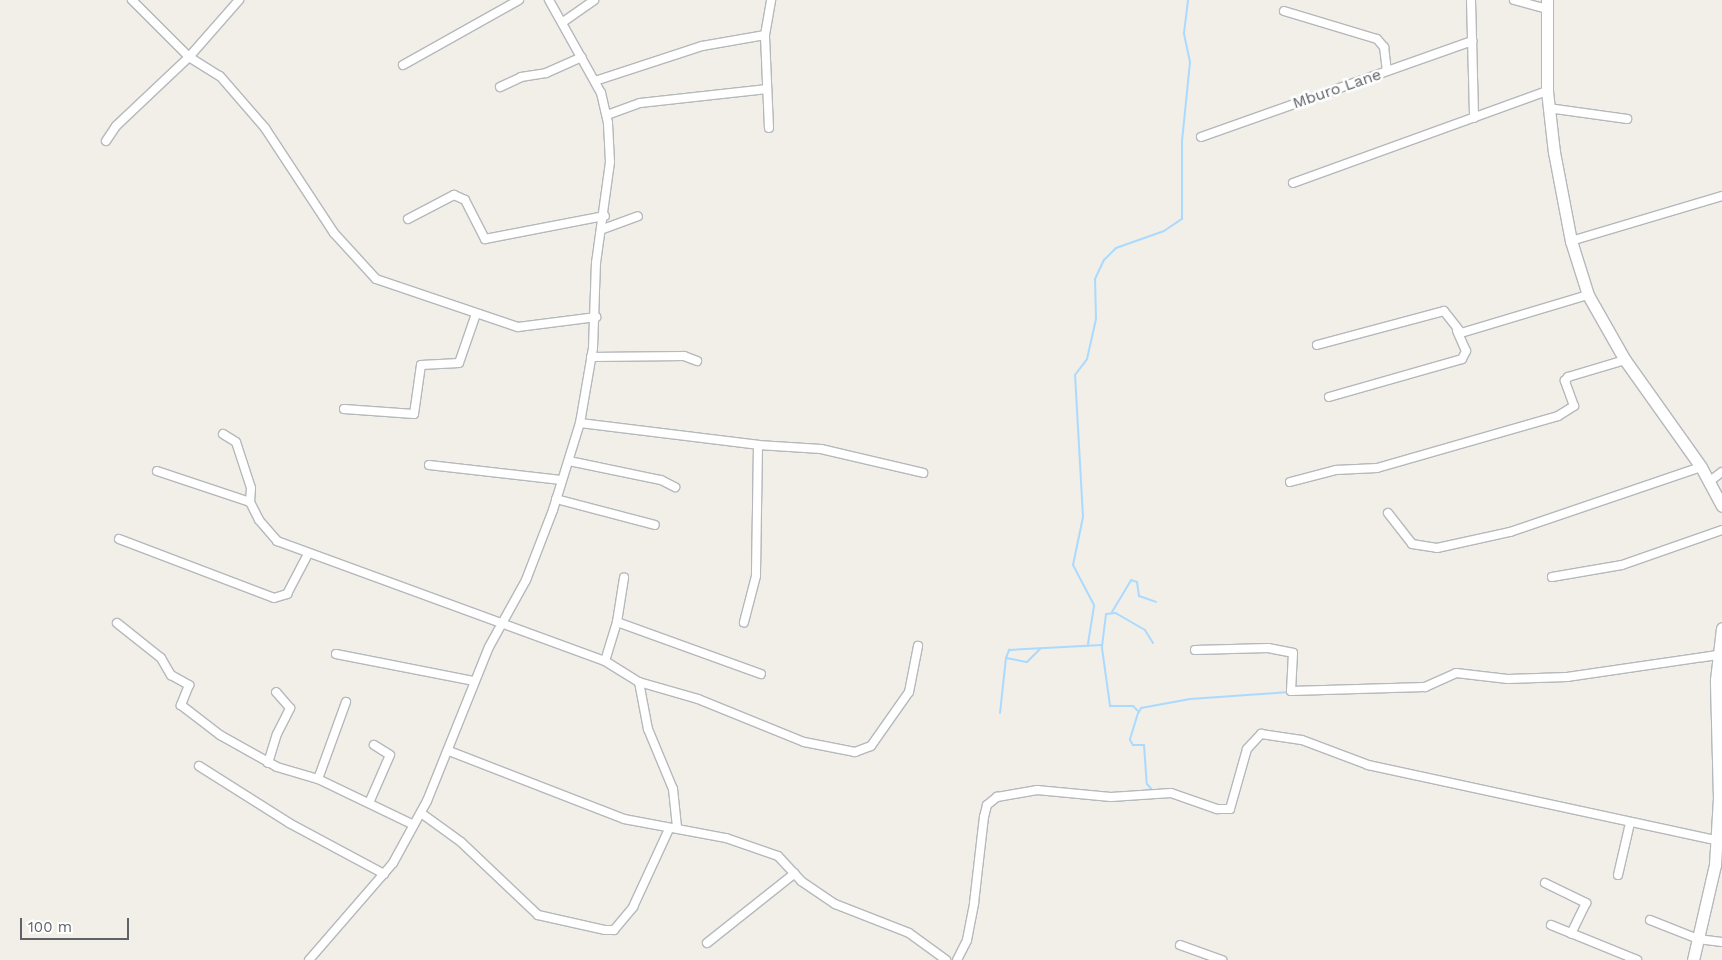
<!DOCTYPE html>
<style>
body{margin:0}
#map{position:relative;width:1722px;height:960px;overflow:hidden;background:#f1efe8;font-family:"Work Sans",sans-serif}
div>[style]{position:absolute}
.stream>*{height:2px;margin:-1px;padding:0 1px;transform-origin:1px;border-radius:1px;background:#aadaff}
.roads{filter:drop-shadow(1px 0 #b5b8bc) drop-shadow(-1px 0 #b5b8bc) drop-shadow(0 1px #b5b8bc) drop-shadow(0 -1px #b5b8bc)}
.street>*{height:8px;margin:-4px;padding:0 4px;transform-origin:4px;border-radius:4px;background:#fff}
.secondary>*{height:11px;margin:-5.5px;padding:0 5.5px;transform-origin:5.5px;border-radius:5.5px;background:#fff}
span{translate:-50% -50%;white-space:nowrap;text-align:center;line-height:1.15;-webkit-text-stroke:5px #fff;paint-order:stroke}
.street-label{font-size:16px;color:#5f6368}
.scale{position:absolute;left:20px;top:918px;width:109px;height:22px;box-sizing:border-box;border:2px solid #5f6368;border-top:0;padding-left:6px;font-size:15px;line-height:18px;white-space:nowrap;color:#5f6368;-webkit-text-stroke:4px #fff;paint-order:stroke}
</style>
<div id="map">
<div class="stream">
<i style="left:1112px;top:612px;width:37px;rotate:-59deg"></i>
<i style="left:1131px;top:580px;width:6px;rotate:18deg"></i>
<i style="left:1137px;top:582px;width:14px;rotate:82deg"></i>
<i style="left:1139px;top:596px;width:18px;rotate:19deg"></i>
<i style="left:1153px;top:643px;width:15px;rotate:-122deg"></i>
<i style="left:1145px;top:630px;width:34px;rotate:-150deg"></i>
<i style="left:1116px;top:613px;width:10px;rotate:174deg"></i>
<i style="left:1106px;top:614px;width:34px;rotate:97deg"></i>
<i style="left:1102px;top:648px;width:59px;rotate:82.1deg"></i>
<i style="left:1110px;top:706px;width:23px"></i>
<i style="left:1133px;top:706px;width:8px;rotate:45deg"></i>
<i style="left:1139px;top:712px;width:4px;rotate:-63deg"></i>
<i style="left:1141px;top:708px;width:50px;rotate:-10.4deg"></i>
<i style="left:1190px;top:699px;width:99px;rotate:-4deg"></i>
<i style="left:1088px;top:644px;width:39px;rotate:-81deg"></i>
<i style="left:1094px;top:605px;width:45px;rotate:-117.7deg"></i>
<i style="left:1073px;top:565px;width:49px;rotate:-78.2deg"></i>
<i style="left:1083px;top:517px;width:142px;rotate:-93.2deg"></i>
<i style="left:1075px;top:375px;width:20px;rotate:-53deg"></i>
<i style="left:1087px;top:359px;width:41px;rotate:-77.3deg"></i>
<i style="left:1096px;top:319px;width:40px;rotate:-91.4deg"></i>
<i style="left:1095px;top:279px;width:21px;rotate:-65deg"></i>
<i style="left:1104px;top:260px;width:17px;rotate:-45deg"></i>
<i style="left:1116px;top:248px;width:51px;rotate:-19.5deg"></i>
<i style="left:1164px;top:231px;width:22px;rotate:-34deg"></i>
<i style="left:1182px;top:219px;width:78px;rotate:-90deg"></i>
<i style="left:1182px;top:141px;width:79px;rotate:-84.2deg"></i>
<i style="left:1190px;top:62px;width:30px;rotate:-102deg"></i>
<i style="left:1184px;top:33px;width:33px;rotate:-83deg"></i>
<i style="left:1006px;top:658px;width:9px;rotate:-69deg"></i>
<i style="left:1009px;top:650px;width:93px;rotate:-3.1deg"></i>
<i style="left:1000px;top:713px;width:55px;rotate:-83.8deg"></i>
<i style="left:1006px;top:658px;width:21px;rotate:11deg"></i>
<i style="left:1027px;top:662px;width:18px;rotate:-45deg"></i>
<i style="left:1138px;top:713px;width:28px;rotate:107deg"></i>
<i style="left:1130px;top:740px;width:6px;rotate:59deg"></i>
<i style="left:1133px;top:745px;width:11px"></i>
<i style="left:1144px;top:745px;width:39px;rotate:86deg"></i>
<i style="left:1147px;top:784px;width:9px;rotate:49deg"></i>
</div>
<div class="roads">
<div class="street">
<i style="left:132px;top:0;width:81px;rotate:45deg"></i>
<i style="left:189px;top:57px;width:36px;rotate:32deg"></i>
<i style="left:220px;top:76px;width:69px;rotate:49.1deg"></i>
<i style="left:265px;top:128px;width:126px;rotate:56.7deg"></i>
<i style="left:334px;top:233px;width:62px;rotate:47.6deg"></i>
<i style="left:376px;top:279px;width:150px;rotate:18.7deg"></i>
<i style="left:518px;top:327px;width:79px;rotate:-7.3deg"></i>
<i style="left:1471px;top:0;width:118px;rotate:88.5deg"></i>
<i style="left:1514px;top:0;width:34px;rotate:15deg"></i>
<i style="left:1284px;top:11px;width:97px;rotate:16.8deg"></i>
<i style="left:1377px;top:39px;width:11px;rotate:49deg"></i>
<i style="left:1384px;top:47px;width:24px;rotate:83deg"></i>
<i style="left:563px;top:22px;width:38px;rotate:-35deg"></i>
<i style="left:403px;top:65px;width:133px;rotate:-29.3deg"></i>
<i style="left:595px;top:81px;width:113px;rotate:-18.1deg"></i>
<i style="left:702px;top:46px;width:64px;rotate:-9.9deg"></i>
<i style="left:500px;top:87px;width:23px;rotate:-25deg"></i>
<i style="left:521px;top:77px;width:25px;rotate:-9deg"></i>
<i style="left:546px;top:73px;width:39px;rotate:-24deg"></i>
<i style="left:1548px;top:108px;width:80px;rotate:7.9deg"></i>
<i style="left:607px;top:115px;width:35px;rotate:-20deg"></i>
<i style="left:640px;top:103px;width:128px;rotate:-6.3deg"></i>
<i style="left:769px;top:128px;width:93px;rotate:-92.5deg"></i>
<i style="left:765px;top:35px;width:36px;rotate:-80deg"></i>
<i style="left:1201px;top:137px;width:288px;rotate:-19.5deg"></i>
<i style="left:106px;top:141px;width:18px;rotate:-56deg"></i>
<i style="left:116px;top:126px;width:100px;rotate:-43.4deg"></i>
<i style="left:189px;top:57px;width:76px;rotate:-48.7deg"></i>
<i style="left:1293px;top:183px;width:270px;rotate:-19.9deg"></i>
<i style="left:408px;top:219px;width:52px;rotate:-27.6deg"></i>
<i style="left:454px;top:195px;width:12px;rotate:24deg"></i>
<i style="left:465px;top:200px;width:44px;rotate:62.9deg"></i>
<i style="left:485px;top:239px;width:122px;rotate:-10.9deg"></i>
<i style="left:603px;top:229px;width:37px;rotate:-20deg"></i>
<i style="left:1571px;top:241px;width:158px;rotate:-16.6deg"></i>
<i style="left:1317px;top:345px;width:131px;rotate:-15deg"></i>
<i style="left:1444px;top:311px;width:28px;rotate:52deg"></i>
<i style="left:1461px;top:333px;width:133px;rotate:-16.7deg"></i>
<i style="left:591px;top:357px;width:93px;rotate:-0.6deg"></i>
<i style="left:684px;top:356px;width:14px;rotate:21deg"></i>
<i style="left:1329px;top:397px;width:138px;rotate:-15.9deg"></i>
<i style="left:1462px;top:359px;width:9px;rotate:-63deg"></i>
<i style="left:1466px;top:351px;width:22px;rotate:-114deg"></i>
<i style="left:344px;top:409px;width:70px;rotate:4.1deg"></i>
<i style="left:414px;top:414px;width:49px;rotate:-81.9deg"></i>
<i style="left:421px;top:365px;width:38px;rotate:-3deg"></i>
<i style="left:459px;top:363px;width:52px;rotate:-70.9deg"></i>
<i style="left:580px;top:423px;width:179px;rotate:7deg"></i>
<i style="left:758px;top:445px;width:131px;rotate:90.9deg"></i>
<i style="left:756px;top:576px;width:48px;rotate:104.6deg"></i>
<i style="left:223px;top:434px;width:15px;rotate:32deg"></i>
<i style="left:236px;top:442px;width:48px;rotate:71.9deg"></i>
<i style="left:251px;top:488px;width:14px;rotate:94deg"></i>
<i style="left:250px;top:502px;width:20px;rotate:63deg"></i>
<i style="left:259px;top:520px;width:28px;rotate:49deg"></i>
<i style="left:277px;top:541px;width:349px;rotate:20.1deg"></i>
<i style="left:605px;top:661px;width:40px;rotate:32deg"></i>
<i style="left:639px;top:682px;width:61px;rotate:16.1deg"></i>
<i style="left:698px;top:699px;width:114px;rotate:22.1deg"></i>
<i style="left:804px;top:742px;width:52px;rotate:11.1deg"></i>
<i style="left:855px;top:752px;width:17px;rotate:-21deg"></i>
<i style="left:871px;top:746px;width:66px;rotate:-54.9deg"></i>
<i style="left:909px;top:692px;width:47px;rotate:-78.9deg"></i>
<i style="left:758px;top:445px;width:63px;rotate:3.6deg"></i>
<i style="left:821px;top:449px;width:105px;rotate:13.2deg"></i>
<i style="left:569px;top:461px;width:94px;rotate:11.7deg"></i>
<i style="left:661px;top:480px;width:16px;rotate:27deg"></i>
<i style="left:429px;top:465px;width:133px;rotate:6.5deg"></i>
<i style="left:157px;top:471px;width:98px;rotate:18.4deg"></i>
<i style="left:1290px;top:482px;width:48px;rotate:-14.6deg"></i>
<i style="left:1336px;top:470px;width:41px;rotate:-2.8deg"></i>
<i style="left:1377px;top:468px;width:188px;rotate:-16deg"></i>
<i style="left:1558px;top:416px;width:19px;rotate:-32deg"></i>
<i style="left:1574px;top:406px;width:27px;rotate:-110deg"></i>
<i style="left:1565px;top:381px;width:5px;rotate:-53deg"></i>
<i style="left:1568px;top:377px;width:59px;rotate:-16.6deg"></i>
<i style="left:1709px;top:482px;width:16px;rotate:-38deg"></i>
<i style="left:556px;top:499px;width:102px;rotate:14.7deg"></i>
<i style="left:1388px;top:513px;width:39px;rotate:52deg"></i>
<i style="left:1412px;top:544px;width:25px;rotate:9deg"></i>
<i style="left:1437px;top:548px;width:75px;rotate:-12.4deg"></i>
<i style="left:1510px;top:532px;width:202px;rotate:-18.8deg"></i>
<i style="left:119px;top:539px;width:166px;rotate:20.8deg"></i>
<i style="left:274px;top:598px;width:14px;rotate:-17deg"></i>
<i style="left:287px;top:594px;width:45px;rotate:-62.3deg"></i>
<i style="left:1552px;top:577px;width:71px;rotate:-9.7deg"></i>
<i style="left:1622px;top:565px;width:106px;rotate:-19.3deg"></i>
<i style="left:617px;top:622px;width:45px;rotate:-81deg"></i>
<i style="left:117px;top:623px;width:56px;rotate:38.5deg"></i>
<i style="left:161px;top:658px;width:20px;rotate:60deg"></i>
<i style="left:171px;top:675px;width:21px;rotate:29deg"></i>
<i style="left:189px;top:685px;width:22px;rotate:112deg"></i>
<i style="left:181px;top:705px;width:49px;rotate:37.6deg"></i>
<i style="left:220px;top:735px;width:65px;rotate:29.3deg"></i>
<i style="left:277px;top:767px;width:43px;rotate:16.3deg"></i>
<i style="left:318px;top:779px;width:106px;rotate:25.6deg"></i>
<i style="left:1195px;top:650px;width:73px;rotate:-1.6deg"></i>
<i style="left:1268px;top:648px;width:25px;rotate:11deg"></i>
<i style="left:1293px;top:653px;width:38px;rotate:93deg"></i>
<i style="left:1291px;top:691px;width:134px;rotate:-1.7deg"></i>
<i style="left:1425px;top:687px;width:34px;rotate:-24deg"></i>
<i style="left:1456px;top:673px;width:52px;rotate:6.6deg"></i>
<i style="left:1508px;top:679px;width:59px;rotate:-1.9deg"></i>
<i style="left:1567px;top:677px;width:152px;rotate:-8.3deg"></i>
<i style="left:336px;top:654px;width:141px;rotate:11.1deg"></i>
<i style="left:605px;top:661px;width:41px;rotate:-72.9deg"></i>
<i style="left:617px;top:622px;width:153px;rotate:19.9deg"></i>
<i style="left:639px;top:682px;width:48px;rotate:79.2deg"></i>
<i style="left:648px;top:729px;width:65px;rotate:67.4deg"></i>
<i style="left:673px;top:789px;width:38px;rotate:84deg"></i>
<i style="left:449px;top:751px;width:188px;rotate:21.2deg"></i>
<i style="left:624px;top:819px;width:104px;rotate:10.6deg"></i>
<i style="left:726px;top:838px;width:55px;rotate:19.1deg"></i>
<i style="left:778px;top:856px;width:34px;rotate:47deg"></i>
<i style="left:801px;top:881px;width:41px;rotate:34.1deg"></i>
<i style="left:835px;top:904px;width:79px;rotate:21.4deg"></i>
<i style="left:909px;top:933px;width:46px;rotate:36.1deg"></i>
<i style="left:268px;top:763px;width:30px;rotate:-73deg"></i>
<i style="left:277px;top:734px;width:29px;rotate:-63deg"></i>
<i style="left:290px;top:708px;width:21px;rotate:-131deg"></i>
<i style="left:199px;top:766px;width:107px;rotate:32.3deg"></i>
<i style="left:289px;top:823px;width:108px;rotate:28.2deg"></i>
<i style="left:318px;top:779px;width:82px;rotate:-70deg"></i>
<i style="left:369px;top:803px;width:52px;rotate:-66.4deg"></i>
<i style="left:390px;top:755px;width:19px;rotate:-148deg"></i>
<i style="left:421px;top:813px;width:49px;rotate:35.9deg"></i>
<i style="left:461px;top:842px;width:106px;rotate:43.5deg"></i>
<i style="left:538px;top:915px;width:69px;rotate:12.6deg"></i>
<i style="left:605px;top:930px;width:9px"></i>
<i style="left:614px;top:930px;width:30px;rotate:-50deg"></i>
<i style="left:633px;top:907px;width:86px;rotate:-65.2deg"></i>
<i style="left:1618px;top:875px;width:53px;rotate:-77deg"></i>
<i style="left:1545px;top:883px;width:46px;rotate:26deg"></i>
<i style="left:1586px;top:903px;width:34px;rotate:116deg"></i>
<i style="left:1650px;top:920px;width:52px;rotate:21.6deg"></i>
<i style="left:1698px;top:939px;width:24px;rotate:7deg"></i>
<i style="left:1551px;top:925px;width:93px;rotate:22.1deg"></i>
<i style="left:707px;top:943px;width:112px;rotate:-38.5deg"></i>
<i style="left:1180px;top:945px;width:45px;rotate:19.7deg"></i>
<i style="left:309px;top:960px;width:128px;rotate:-49.1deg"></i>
<i style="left:393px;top:863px;width:71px;rotate:-61.3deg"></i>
<i style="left:427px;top:801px;width:166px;rotate:-68.1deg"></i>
<i style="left:489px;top:647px;width:77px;rotate:-61.1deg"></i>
<i style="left:526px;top:580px;width:75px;rotate:-68.9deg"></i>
<i style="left:553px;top:510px;width:91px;rotate:-72.8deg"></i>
<i style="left:580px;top:423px;width:76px;rotate:-80.2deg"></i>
<i style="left:593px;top:348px;width:85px;rotate:-88deg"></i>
<i style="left:596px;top:263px;width:102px;rotate:-82.1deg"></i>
<i style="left:610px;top:162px;width:39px;rotate:-93deg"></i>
<i style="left:608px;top:123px;width:31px;rotate:-103deg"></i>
<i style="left:601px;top:93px;width:107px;rotate:-119.2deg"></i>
<i style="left:957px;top:960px;width:22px;rotate:-63deg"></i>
<i style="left:967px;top:940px;width:38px;rotate:-79deg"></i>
<i style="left:974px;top:903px;width:87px;rotate:-83.4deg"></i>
<i style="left:984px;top:817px;width:12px;rotate:-76deg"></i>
<i style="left:987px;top:805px;width:13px;rotate:-39deg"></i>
<i style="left:997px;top:797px;width:41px;rotate:-9.9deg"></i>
<i style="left:1037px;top:790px;width:74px;rotate:5.4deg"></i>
<i style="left:1111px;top:797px;width:60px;rotate:-3.8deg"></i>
<i style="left:1171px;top:793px;width:49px;rotate:19.2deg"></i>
<i style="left:1217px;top:809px;width:13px"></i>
<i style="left:1230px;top:809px;width:62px;rotate:-74.2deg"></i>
<i style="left:1247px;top:749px;width:21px;rotate:-47deg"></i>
<i style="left:1261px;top:734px;width:41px;rotate:8.3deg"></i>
<i style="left:1302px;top:740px;width:71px;rotate:20.7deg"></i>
<i style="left:1368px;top:765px;width:355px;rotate:12.2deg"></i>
</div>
<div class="secondary">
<i style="left:1547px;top:0;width:91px;rotate:90deg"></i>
<i style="left:1547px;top:91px;width:61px;rotate:83.5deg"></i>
<i style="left:1554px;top:152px;width:91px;rotate:79.2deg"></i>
<i style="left:1571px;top:241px;width:57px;rotate:72.5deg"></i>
<i style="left:1588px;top:295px;width:75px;rotate:60.4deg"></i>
<i style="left:1625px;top:360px;width:131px;rotate:54.6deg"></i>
<i style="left:1701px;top:467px;width:44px;rotate:61.7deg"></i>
<i style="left:1693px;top:960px;width:98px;rotate:-77deg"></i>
<i style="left:1715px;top:865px;width:67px;rotate:-86.6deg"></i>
<i style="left:1719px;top:798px;width:118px;rotate:-91.5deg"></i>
<i style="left:1716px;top:680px;width:52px;rotate:-83.4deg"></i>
</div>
</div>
<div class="street-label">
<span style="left:1337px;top:89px;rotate:-19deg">Mburo Lane</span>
</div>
<div class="scale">100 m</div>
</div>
